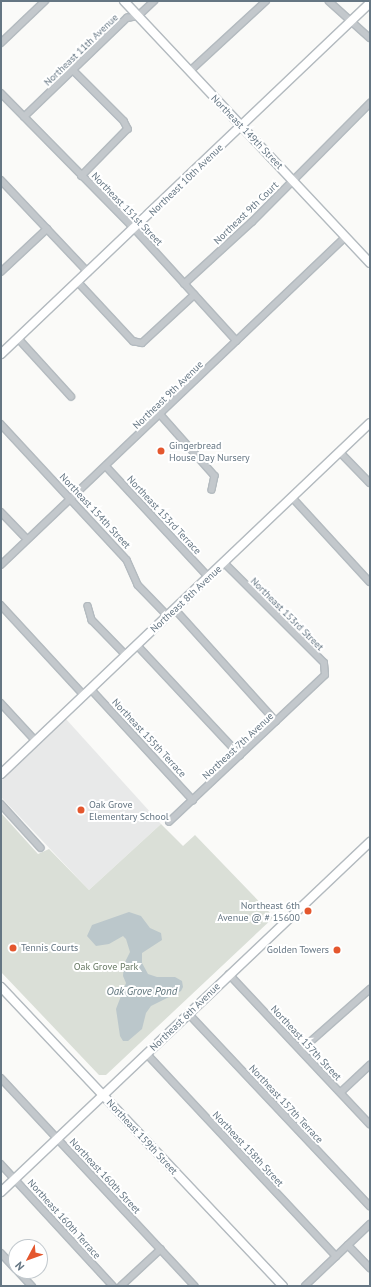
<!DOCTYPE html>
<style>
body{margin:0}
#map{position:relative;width:371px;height:1287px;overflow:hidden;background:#fafaf8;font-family:"PT Sans",sans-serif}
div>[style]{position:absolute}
.built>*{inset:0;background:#e8e9e9}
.green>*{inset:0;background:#dadfd7}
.water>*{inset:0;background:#bbc7cb}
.roads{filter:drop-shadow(1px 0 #b3babf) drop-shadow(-1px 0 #b3babf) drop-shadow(0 1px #b3babf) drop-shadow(0 -1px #b3babf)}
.street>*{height:5.5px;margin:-2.75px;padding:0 2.75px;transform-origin:2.75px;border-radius:2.75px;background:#c3c8cc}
.secondary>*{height:8px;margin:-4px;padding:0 4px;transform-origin:4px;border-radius:4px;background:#fff}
.dots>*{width:11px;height:11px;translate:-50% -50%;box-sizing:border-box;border:2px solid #fff;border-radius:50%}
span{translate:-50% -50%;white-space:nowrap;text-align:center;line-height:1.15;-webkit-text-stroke:4px #fff;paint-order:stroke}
.street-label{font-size:10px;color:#657683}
.poi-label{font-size:10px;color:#657683}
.left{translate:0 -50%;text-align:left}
.right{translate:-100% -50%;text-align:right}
.park-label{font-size:10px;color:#687a64}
.water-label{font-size:11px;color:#60757c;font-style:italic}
.frame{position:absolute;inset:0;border:2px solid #657683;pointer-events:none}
.north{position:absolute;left:8px;top:1239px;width:40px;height:40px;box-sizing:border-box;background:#fff;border:1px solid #c1c8cd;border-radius:50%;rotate:229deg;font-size:11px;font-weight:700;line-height:16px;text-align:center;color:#657683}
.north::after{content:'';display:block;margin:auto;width:14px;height:18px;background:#e4572e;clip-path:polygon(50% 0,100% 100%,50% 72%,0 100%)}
</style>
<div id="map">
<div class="built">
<i style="clip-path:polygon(66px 719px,161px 824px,89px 890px,1px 797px,1px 781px)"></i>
</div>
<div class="green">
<i style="clip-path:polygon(1px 813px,38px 854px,49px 849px,89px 890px,161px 824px,183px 846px,195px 835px,274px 917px,106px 1075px,99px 1075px,1px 972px)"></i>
</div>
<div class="water">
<i style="clip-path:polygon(129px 912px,141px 916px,150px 928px,161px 933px,162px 940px,142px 953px,142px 963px,148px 974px,157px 977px,175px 977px,182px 981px,183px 987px,181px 991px,151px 1006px,146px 1013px,142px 1029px,128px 1041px,123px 1041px,120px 1036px,116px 1009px,126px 983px,123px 976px,124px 964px,130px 952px,126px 939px,123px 936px,109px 944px,96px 946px,87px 936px,92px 925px)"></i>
</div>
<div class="roads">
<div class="street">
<i style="left:329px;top:1px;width:55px;rotate:42.1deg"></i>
<i style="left:1px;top:43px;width:61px;rotate:-43.7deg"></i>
<i style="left:73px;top:70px;width:72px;rotate:45deg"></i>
<i style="left:124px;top:121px;width:9px;rotate:63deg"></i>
<i style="left:128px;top:129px;width:66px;rotate:134.4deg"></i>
<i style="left:190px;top:71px;width:103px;rotate:-42.6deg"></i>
<i style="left:1px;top:93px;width:191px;rotate:45.4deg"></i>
<i style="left:135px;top:229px;width:151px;rotate:47.7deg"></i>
<i style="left:24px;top:117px;width:143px;rotate:-43.9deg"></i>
<i style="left:127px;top:18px;width:11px;rotate:-10deg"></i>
<i style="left:138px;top:16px;width:22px;rotate:-43deg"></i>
<i style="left:1px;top:180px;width:127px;rotate:46.6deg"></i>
<i style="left:1px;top:272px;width:63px;rotate:-43.1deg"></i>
<i style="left:78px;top:282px;width:81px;rotate:47deg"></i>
<i style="left:133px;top:341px;width:9px;rotate:13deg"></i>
<i style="left:142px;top:343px;width:71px;rotate:-42.7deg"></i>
<i style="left:184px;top:284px;width:92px;rotate:-42.4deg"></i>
<i style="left:252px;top:222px;width:168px;rotate:-45.2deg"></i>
<i style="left:18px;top:338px;width:79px;rotate:47.6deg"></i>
<i style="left:161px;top:415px;width:81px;rotate:48.5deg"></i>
<i style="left:215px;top:476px;width:14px;rotate:102deg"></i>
<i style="left:1px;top:424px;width:185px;rotate:47.2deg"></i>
<i style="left:127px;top:560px;width:27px;rotate:66deg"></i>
<i style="left:138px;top:585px;width:43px;rotate:45.9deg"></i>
<i style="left:340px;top:452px;width:43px;rotate:45.9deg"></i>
<i style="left:106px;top:466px;width:150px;rotate:47.2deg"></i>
<i style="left:292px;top:497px;width:115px;rotate:47.5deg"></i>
<i style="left:1px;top:512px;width:37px;rotate:46deg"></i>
<i style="left:1px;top:565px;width:476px;rotate:-43.6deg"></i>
<i style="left:1px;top:605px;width:122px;rotate:47.3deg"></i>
<i style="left:88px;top:606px;width:15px;rotate:74deg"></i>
<i style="left:92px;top:620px;width:49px;rotate:45.8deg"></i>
<i style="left:175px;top:609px;width:151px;rotate:48deg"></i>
<i style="left:137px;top:645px;width:151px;rotate:46.9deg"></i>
<i style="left:91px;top:689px;width:151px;rotate:47.4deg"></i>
<i style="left:1px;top:703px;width:52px;rotate:47.4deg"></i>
<i style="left:1px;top:804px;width:59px;rotate:47.7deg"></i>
<i style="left:169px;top:822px;width:214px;rotate:-43.3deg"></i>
<i style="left:325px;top:675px;width:12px;rotate:-95deg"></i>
<i style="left:324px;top:663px;width:141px;rotate:-135deg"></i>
<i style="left:229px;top:974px;width:206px;rotate:46.8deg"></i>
<i style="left:189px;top:1014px;width:264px;rotate:46.7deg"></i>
<i style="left:301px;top:1050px;width:92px;rotate:-41.5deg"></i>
<i style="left:147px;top:1054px;width:277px;rotate:46.9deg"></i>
<i style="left:1px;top:1078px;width:284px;rotate:47deg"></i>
<i style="left:341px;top:1092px;width:40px;rotate:-43deg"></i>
<i style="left:1px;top:1164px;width:166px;rotate:47.4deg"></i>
<i style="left:348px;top:1245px;width:32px;rotate:46deg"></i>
<i style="left:1px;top:1253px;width:22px;rotate:47deg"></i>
<i style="left:18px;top:1271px;width:21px;rotate:47deg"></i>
<i style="left:121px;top:1286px;width:54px;rotate:-42.8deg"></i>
<i style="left:305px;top:1286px;width:90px;rotate:-43.6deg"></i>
</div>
<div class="secondary">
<i style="left:124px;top:1px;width:359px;rotate:46.8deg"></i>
<i style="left:1px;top:354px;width:509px;rotate:-43.57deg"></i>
<i style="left:1px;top:774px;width:509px;rotate:-43.57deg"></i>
<i style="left:1px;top:987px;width:411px;rotate:46.7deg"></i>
<i style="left:1px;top:1192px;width:509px;rotate:-43.49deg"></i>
</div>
</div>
<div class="dots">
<i style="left:161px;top:451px;background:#e4572e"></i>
<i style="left:81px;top:810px;background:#e4572e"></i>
<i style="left:308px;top:911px;background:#e4572e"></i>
<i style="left:13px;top:948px;background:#e4572e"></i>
<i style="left:337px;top:950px;background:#e4572e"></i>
</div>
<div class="street-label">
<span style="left:81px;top:50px;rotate:-44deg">Northeast 11th Avenue</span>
<span style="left:247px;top:132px;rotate:46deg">Northeast 149th Street</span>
<span style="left:186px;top:180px;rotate:-44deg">Northeast 10th Avenue</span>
<span style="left:127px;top:209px;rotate:46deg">Northeast 151st Street</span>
<span style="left:246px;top:213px;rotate:-44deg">Northeast 9th Court</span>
<span style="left:168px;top:395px;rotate:-44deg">Northeast 9th Avenue</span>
<span style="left:95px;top:511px;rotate:47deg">Northeast 154th Street</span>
<span style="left:164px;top:515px;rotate:47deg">Northeast 153rd Terrace</span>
<span style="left:186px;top:599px;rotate:-43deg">Northeast 8th Avenue</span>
<span style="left:287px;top:614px;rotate:45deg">Northeast 153rd Street</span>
<span style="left:149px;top:738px;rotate:47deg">Northeast 155th Terrace</span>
<span style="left:238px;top:746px;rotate:-43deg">Northeast 7th Avenue</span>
<span style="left:185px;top:1017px;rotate:-44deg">Northeast 6th Avenue</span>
<span style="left:306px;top:1043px;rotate:47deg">Northeast 157th Street</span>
<span style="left:286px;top:1104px;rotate:47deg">Northeast 157th Terrace</span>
<span style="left:142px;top:1137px;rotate:47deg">Northeast 159th Street</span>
<span style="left:248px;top:1149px;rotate:47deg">Northeast 158th Street</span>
<span style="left:105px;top:1176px;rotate:47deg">Northeast 160th Street</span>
<span style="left:64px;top:1219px;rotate:48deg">Northeast 160th Terrace</span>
</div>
<div class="poi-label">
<span class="left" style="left:169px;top:451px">Gingerbread<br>House Day Nursery</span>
<span class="left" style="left:89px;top:810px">Oak Grove<br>Elementary School</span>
<span class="right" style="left:300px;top:911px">Northeast 6th<br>Avenue @ # 15600</span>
<span class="left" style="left:21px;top:948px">Tennis Courts</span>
<span class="right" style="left:329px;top:950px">Golden Towers</span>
</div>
<div class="park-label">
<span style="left:106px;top:967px">Oak Grove Park</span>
</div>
<div class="water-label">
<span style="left:142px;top:991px">Oak Grove Pond</span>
</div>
<div class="frame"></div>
<div class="north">N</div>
</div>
